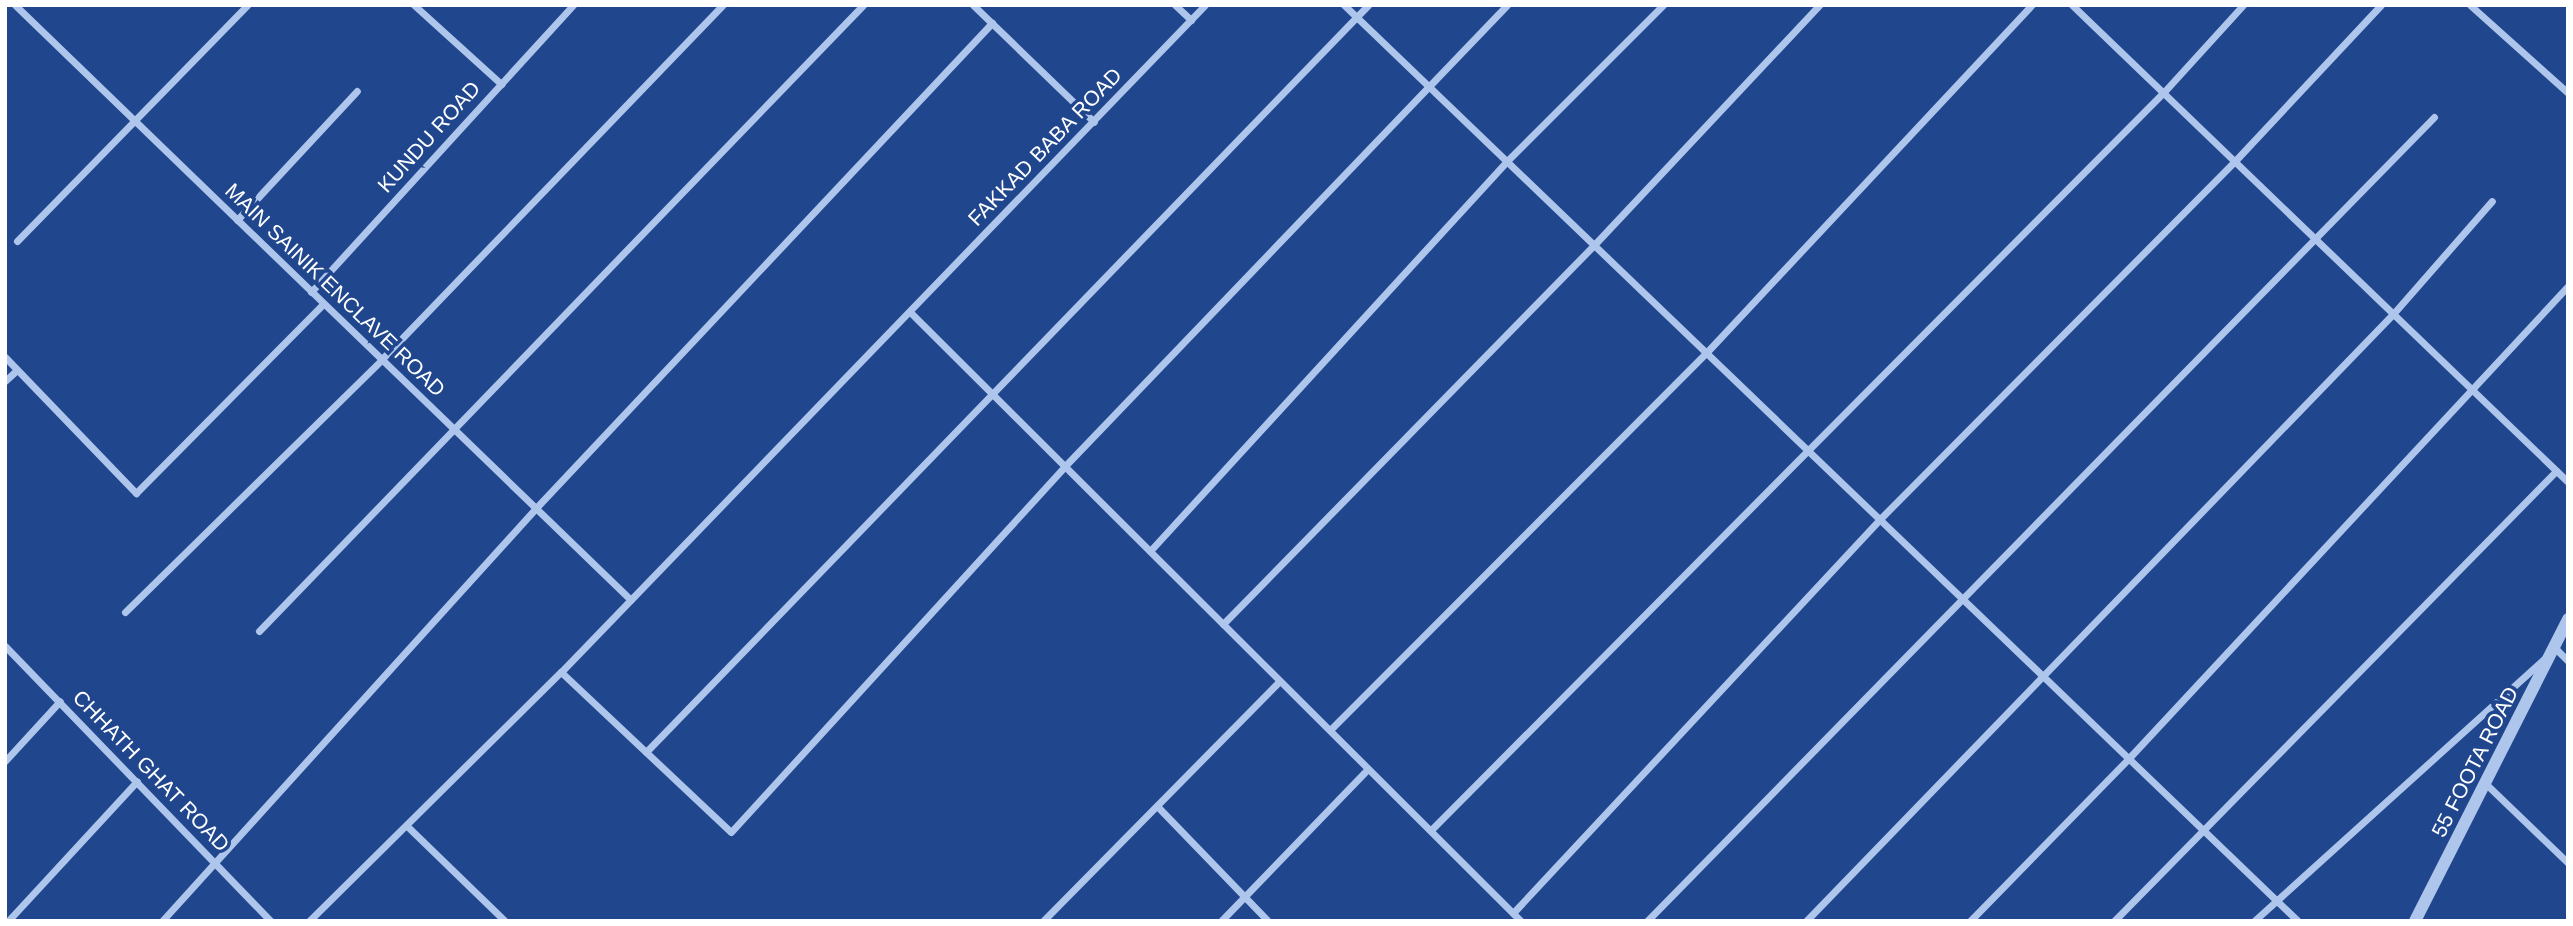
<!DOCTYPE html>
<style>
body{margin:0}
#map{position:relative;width:2573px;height:926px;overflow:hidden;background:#20468d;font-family:Arial,sans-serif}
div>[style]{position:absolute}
.minor>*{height:7px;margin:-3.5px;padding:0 3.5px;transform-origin:3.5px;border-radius:3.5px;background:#aec5ec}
.tertiary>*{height:12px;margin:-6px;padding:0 6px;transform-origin:6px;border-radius:6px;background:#aec5ec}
span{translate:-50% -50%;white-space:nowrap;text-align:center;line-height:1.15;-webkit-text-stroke:7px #20468d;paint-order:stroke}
.street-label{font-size:21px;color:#fff}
.frame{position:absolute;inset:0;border:7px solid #fff;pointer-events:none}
</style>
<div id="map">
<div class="minor">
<i style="left:15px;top:5px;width:856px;rotate:44.01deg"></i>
<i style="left:414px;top:5px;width:118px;rotate:42.2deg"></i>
<i style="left:973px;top:5px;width:168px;rotate:44deg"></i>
<i style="left:1175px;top:5px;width:22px;rotate:43deg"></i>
<i style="left:1344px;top:5px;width:1323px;rotate:43.84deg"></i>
<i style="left:2072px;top:5px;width:688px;rotate:43.88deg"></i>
<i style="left:2470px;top:5px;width:132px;rotate:41.9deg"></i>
<i style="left:237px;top:220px;width:176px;rotate:-47.1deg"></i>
<i style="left:17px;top:241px;width:330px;rotate:-45.7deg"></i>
<i style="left:311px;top:292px;width:389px;rotate:-47.6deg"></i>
<i style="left:912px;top:314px;width:860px;rotate:44.91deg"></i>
<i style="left:5px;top:357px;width:189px;rotate:46.1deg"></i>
<i style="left:136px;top:493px;width:266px;rotate:-45.3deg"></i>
<i style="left:5px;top:381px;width:16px;rotate:-43deg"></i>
<i style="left:1150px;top:551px;width:529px;rotate:-47.53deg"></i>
<i style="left:1507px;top:161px;width:221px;rotate:-45deg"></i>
<i style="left:125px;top:612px;width:359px;rotate:-44.5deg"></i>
<i style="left:381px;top:360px;width:493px;rotate:-46.1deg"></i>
<i style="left:1223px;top:624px;width:530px;rotate:-45.61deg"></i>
<i style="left:1594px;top:245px;width:329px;rotate:-46.8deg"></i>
<i style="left:259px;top:631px;width:870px;rotate:-46.02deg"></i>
<i style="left:5px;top:646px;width:383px;rotate:46deg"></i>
<i style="left:2553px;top:651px;width:4px;rotate:-34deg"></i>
<i style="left:2556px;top:649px;width:17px;rotate:45deg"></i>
<i style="left:561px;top:672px;width:233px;rotate:43.3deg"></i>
<i style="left:731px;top:832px;width:495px;rotate:-47.6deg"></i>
<i style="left:1065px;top:466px;width:639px;rotate:-46.21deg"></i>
<i style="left:1330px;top:730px;width:532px;rotate:-45.08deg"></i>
<i style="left:1706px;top:353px;width:477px;rotate:-46.9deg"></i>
<i style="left:646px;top:752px;width:1039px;rotate:-45.97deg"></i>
<i style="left:5px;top:761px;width:81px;rotate:-47.5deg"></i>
<i style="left:2486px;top:784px;width:114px;rotate:43.9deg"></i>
<i style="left:1157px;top:806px;width:160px;rotate:46deg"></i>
<i style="left:408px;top:827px;width:135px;rotate:44.1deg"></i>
<i style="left:1431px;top:830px;width:1039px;rotate:-45.2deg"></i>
<i style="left:2163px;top:93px;width:119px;rotate:-47.7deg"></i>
<i style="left:1513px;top:913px;width:538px;rotate:-47.03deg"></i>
<i style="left:1880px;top:519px;width:503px;rotate:-45.24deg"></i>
<i style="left:2234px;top:162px;width:215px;rotate:-46.9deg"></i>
<i style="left:8px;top:921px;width:190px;rotate:-47.3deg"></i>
<i style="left:162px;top:921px;width:557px;rotate:-47.84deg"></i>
<i style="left:536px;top:508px;width:666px;rotate:-46.77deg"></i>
<i style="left:309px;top:921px;width:354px;rotate:-44.7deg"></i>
<i style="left:561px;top:672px;width:927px;rotate:-46.01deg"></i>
<i style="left:1043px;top:921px;width:337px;rotate:-45.4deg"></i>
<i style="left:1221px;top:921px;width:211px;rotate:-46deg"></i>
<i style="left:1647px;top:921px;width:1125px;rotate:-45.61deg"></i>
<i style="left:1806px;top:921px;width:844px;rotate:-45.96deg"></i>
<i style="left:2393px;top:314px;width:150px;rotate:-48.8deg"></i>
<i style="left:1970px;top:921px;width:228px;rotate:-45.7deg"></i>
<i style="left:2129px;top:758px;width:645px;rotate:-47.07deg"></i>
<i style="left:2114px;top:921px;width:631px;rotate:-45.51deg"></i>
<i style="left:2254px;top:921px;width:391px;rotate:-42.1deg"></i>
</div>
<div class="tertiary">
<i style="left:2415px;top:921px;width:339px;rotate:-63.1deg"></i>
</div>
<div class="street-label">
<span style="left:429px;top:137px;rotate:-48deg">KUNDU ROAD</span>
<span style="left:1045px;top:147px;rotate:-46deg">FAKKAD BABA ROAD</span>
<span style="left:335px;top:290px;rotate:44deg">MAIN SAINIK ENCLAVE ROAD</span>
<span style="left:2475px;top:762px;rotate:-63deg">55 FOOTA ROAD</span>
<span style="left:151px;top:771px;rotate:46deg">CHHATH GHAT ROAD</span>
</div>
<div class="frame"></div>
</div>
